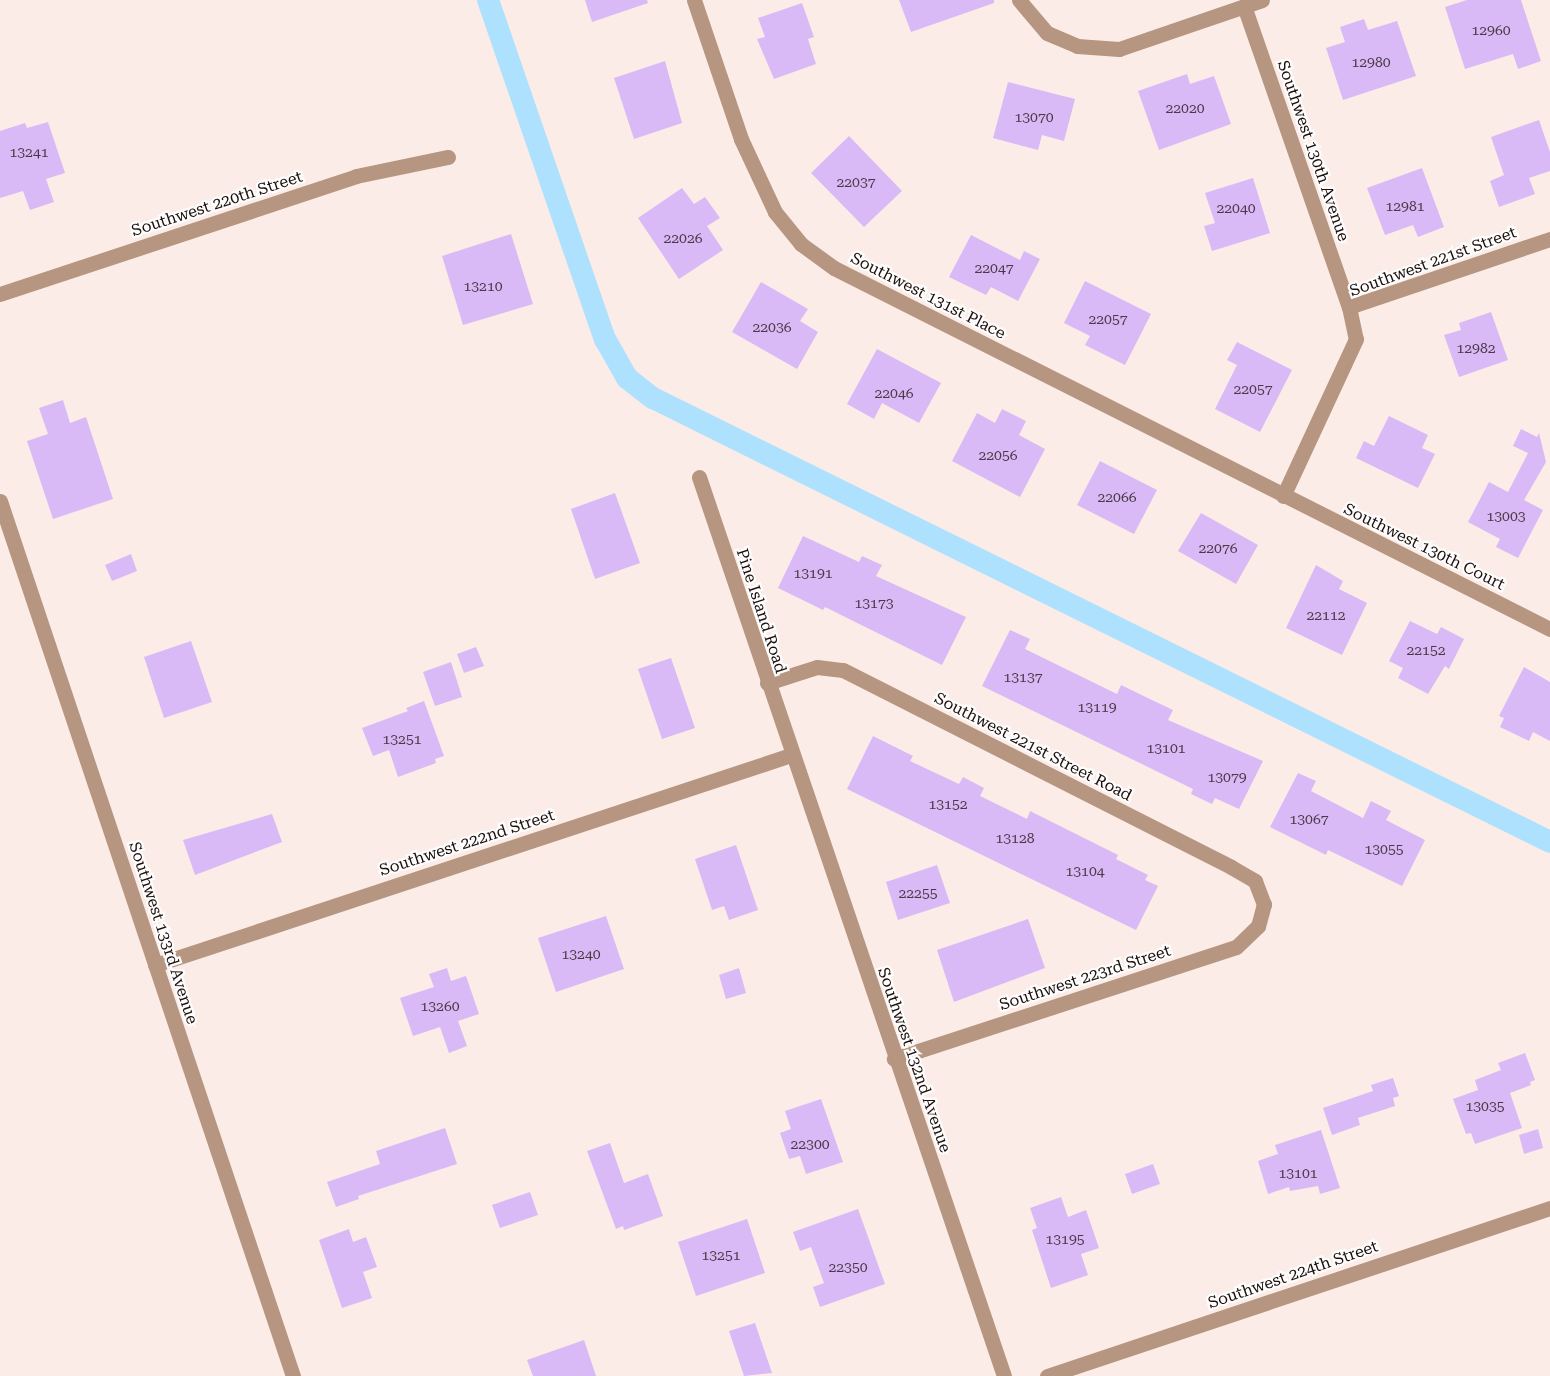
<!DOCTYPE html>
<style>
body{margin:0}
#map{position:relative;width:1550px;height:1376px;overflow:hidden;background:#fcece7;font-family:"Roboto Serif",serif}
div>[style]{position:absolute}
.canal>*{height:22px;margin:-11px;padding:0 11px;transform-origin:11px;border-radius:11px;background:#aee1fe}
.building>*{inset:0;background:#d9baf6}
.minor>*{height:15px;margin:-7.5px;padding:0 7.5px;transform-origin:7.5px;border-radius:7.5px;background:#b79681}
span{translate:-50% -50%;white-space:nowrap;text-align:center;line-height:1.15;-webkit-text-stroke:4.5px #fdfdfd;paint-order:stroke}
.number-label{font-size:14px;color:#4b3a46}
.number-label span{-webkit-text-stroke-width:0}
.street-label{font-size:16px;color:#1c0f0b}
</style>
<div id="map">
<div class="canal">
<i style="left:488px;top:0;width:359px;rotate:71deg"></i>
<i style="left:605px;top:339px;width:45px;rotate:60.6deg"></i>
<i style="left:627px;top:378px;width:33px;rotate:38deg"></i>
<i style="left:653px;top:398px;width:1001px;rotate:26.33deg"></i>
</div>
<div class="building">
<i style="clip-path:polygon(585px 0,647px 0,648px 3px,592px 22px)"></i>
<i style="clip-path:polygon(899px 0,994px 0,994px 3px,911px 32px)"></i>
<i style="clip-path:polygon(1467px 0,1521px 0,1541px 61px,1518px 69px,1513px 54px,1465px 69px,1445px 7px)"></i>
<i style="clip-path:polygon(802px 3px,814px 37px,808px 39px,816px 64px,774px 79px,757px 39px,765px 37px,758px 18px)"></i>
<i style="clip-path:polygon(1364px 19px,1368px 30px,1397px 21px,1416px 76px,1343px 100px,1326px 48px,1345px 42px,1340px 27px)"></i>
<i style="clip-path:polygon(665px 61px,682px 123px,634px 139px,614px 78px)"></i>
<i style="clip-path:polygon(1187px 74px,1190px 84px,1214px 76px,1231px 124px,1159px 150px,1138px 91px)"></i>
<i style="clip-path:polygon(1008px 82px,1075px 99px,1064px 141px,1042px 135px,1038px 150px,993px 138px)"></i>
<i style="clip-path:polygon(1539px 120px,1550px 152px,1550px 171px,1529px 178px,1535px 194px,1499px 207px,1490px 181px,1504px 175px,1491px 137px)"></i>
<i style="clip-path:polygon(48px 122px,65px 173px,46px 179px,54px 202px,30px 210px,23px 191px,0 198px,0 131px,25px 123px,27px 128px)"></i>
<i style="clip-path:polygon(849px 136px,902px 191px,864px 227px,811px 173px)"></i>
<i style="clip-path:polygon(1422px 168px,1444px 227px,1418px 237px,1413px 225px,1385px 235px,1367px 188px)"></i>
<i style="clip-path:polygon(1253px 178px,1270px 233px,1212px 251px,1204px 226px,1215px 223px,1205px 193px)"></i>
<i style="clip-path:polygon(682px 188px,694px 204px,705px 197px,720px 218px,707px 226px,723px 250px,679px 279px,638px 218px)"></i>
<i style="clip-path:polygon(511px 234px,533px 304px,463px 325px,442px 256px)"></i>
<i style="clip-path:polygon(971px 235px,1020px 260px,1024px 251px,1040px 259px,1018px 301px,991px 287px,986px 295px,949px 277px)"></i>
<i style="clip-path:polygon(1085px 281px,1151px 314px,1125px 365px,1085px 345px,1090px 336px,1064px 323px)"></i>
<i style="clip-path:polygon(761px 282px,808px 309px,800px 321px,818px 332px,797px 369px,732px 332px)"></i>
<i style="clip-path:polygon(1491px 312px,1508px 360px,1459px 377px,1444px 335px,1461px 330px,1459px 323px)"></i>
<i style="clip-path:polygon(1237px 342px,1292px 370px,1260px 432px,1215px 409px,1237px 365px,1227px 360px)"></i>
<i style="clip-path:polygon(877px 349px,941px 383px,919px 423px,882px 403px,874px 419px,847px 404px)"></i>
<i style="clip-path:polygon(63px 400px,70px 423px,86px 417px,113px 499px,53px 519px,27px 441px,48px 434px,39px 408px)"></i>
<i style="clip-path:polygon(1002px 409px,1026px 421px,1019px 435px,1045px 449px,1020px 497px,952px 461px,977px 413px,995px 423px)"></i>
<i style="clip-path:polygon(1389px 416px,1428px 435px,1422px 448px,1435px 454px,1418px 488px,1356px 458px,1364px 441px,1374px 446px)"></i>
<i style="clip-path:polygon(1521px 429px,1537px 437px,1539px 433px,1546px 462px,1524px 500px,1543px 510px,1518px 558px,1496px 547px,1500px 539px,1468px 522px,1489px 482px,1508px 492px,1528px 453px,1513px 446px)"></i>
<i style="clip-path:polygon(1100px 461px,1157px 490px,1134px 534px,1077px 505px)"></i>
<i style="clip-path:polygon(615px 493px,640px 563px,595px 579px,571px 509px)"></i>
<i style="clip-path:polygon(1201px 513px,1258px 545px,1236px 584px,1178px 551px)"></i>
<i style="clip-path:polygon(803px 536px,859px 562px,862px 556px,882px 565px,876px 576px,966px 617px,942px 665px,825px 607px,823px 610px,778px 588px)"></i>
<i style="clip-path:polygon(131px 554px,137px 571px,112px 581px,105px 565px)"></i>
<i style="clip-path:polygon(1316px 565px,1343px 581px,1339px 589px,1367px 603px,1342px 655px,1286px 628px)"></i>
<i style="clip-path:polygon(1410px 621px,1437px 634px,1441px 627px,1464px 639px,1449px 669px,1445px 666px,1428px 694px,1398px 678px,1403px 668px,1389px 661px)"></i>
<i style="clip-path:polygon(1010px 630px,1030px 639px,1025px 649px,1117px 694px,1121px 685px,1154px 701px,1173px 710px,1168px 720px,1263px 761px,1239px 809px,1215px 798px,1212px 804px,1191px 794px,1193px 789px,982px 686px)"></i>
<i style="clip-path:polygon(191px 641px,212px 702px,164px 718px,144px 657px)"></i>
<i style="clip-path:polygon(476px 647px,484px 666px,464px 673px,457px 654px)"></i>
<i style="clip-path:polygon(671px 658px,695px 728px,662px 739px,638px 669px)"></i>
<i style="clip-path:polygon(451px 662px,462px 697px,435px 706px,423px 672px)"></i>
<i style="clip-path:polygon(1524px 667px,1550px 682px,1550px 741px,1533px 732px,1529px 741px,1500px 727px,1504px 718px,1499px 716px)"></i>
<i style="clip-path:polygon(424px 701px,444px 756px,435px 759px,436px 763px,398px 777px,389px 750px,373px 756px,362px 728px,408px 711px,406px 708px)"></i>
<i style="clip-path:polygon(873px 736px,913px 756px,910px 761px,959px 784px,963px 777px,984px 788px,980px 796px,1027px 819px,1030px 811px,1118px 855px,1116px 859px,1148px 875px,1145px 880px,1158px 886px,1136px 930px,847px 789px)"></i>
<i style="clip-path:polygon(1298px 773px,1316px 781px,1311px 791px,1363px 818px,1371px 801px,1391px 811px,1386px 820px,1425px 840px,1402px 886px,1328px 850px,1326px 855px,1270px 827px)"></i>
<i style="clip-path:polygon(272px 814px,282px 842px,195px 875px,183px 840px)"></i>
<i style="clip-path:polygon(736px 845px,758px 910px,729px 920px,724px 906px,712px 910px,695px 859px)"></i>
<i style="clip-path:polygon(937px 865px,950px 903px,898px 920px,886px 882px)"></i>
<i style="clip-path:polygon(606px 916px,624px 969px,556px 992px,538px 938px)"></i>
<i style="clip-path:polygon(1028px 919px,1045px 968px,954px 1002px,937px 950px)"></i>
<i style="clip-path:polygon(447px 968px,451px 981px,466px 976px,479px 1014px,458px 1021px,467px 1046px,449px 1053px,440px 1027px,413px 1036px,400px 998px,434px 987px,429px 974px)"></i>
<i style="clip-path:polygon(739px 968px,746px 993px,726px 999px,719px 975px)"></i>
<i style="clip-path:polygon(1525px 1053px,1535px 1080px,1530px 1082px,1531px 1085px,1510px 1093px,1522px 1128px,1475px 1144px,1471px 1133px,1466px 1134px,1453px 1099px,1478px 1090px,1475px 1080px,1501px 1070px,1498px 1063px)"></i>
<i style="clip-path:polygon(1393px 1078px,1399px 1096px,1393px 1098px,1395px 1106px,1358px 1118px,1360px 1125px,1332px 1135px,1323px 1108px,1373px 1091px,1371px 1085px)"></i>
<i style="clip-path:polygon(821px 1099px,843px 1162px,806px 1174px,800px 1156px,789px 1159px,780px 1133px,791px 1129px,785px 1111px)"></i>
<i style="clip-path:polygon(445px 1128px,457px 1164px,358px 1196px,359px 1199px,336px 1207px,327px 1182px,380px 1164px,376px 1151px)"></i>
<i style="clip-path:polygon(1538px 1129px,1543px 1148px,1524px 1154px,1519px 1135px)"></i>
<i style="clip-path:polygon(1321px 1130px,1340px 1188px,1320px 1194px,1318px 1186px,1290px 1191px,1289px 1187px,1268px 1194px,1258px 1161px,1278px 1154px,1275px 1145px)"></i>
<i style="clip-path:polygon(610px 1143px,624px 1183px,648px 1174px,663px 1216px,624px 1230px,623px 1226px,616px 1229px,587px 1151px)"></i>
<i style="clip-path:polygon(1153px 1164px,1160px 1184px,1132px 1194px,1125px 1174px)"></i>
<i style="clip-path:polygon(530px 1192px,538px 1215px,500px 1228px,492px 1205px)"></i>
<i style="clip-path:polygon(1061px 1197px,1068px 1217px,1086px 1210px,1099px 1248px,1081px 1254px,1088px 1275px,1051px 1288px,1032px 1230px,1037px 1228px,1030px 1208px)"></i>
<i style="clip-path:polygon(858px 1209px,885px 1284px,820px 1307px,813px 1287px,824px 1283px,811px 1247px,800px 1251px,793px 1232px)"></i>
<i style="clip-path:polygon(747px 1219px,765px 1273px,696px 1296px,678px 1242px)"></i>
<i style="clip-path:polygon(349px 1229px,353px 1242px,366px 1237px,377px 1267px,363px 1272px,372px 1298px,342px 1308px,319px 1240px)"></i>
<i style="clip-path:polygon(755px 1323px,772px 1373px,744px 1376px,729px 1331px)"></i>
<i style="clip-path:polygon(584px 1340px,596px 1376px,533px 1376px,527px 1360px)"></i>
</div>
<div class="minor">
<i style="left:694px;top:0;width:147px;rotate:71.3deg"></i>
<i style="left:741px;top:139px;width:81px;rotate:65deg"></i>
<i style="left:775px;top:212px;width:41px;rotate:50.9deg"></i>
<i style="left:801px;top:244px;width:41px;rotate:36deg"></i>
<i style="left:834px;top:268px;width:802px;rotate:26.76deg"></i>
<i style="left:1019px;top:0;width:43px;rotate:49.7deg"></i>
<i style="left:1047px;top:33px;width:33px;rotate:23deg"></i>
<i style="left:1077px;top:46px;width:42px;rotate:4.1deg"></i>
<i style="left:1119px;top:49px;width:151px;rotate:-18.9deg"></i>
<i style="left:1244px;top:6px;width:319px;rotate:70.8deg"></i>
<i style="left:1349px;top:307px;width:33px;rotate:78deg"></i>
<i style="left:1356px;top:339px;width:173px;rotate:114.9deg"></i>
<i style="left:0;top:294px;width:375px;rotate:-18.3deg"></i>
<i style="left:356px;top:176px;width:94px;rotate:-11.7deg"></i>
<i style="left:1349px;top:307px;width:212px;rotate:-18.7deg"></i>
<i style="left:699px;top:477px;width:949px;rotate:71.26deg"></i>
<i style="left:0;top:501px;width:923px;rotate:71.49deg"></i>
<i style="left:767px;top:683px;width:52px;rotate:-17.7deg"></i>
<i style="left:817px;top:667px;width:26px;rotate:7deg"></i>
<i style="left:843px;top:670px;width:435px;rotate:26.9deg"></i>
<i style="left:1231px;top:867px;width:28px;rotate:30deg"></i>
<i style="left:1255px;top:881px;width:25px;rotate:69deg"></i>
<i style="left:1264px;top:904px;width:23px;rotate:105deg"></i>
<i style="left:1258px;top:926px;width:30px;rotate:136deg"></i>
<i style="left:1236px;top:947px;width:360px;rotate:161.9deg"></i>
<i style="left:155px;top:965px;width:670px;rotate:-18.27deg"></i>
<i style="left:1047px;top:1376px;width:530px;rotate:-18.47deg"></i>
</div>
<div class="number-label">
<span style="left:1491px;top:30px">12960</span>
<span style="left:1371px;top:62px">12980</span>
<span style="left:1185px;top:108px">22020</span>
<span style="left:1034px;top:117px">13070</span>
<span style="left:29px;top:152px">13241</span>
<span style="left:856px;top:182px">22037</span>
<span style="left:1405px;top:206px">12981</span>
<span style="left:1236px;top:208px">22040</span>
<span style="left:683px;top:238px">22026</span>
<span style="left:994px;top:268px">22047</span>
<span style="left:483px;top:286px">13210</span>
<span style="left:1108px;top:319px">22057</span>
<span style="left:772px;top:327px">22036</span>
<span style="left:1476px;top:348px">12982</span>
<span style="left:1253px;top:389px">22057</span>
<span style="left:894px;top:393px">22046</span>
<span style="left:998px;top:455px">22056</span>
<span style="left:1117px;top:497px">22066</span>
<span style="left:1506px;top:516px">13003</span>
<span style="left:1218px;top:548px">22076</span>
<span style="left:813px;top:573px">13191</span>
<span style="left:874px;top:603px">13173</span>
<span style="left:1326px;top:615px">22112</span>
<span style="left:1426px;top:650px">22152</span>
<span style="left:1023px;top:677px">13137</span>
<span style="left:1097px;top:707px">13119</span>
<span style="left:402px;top:739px">13251</span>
<span style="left:1166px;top:748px">13101</span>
<span style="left:1227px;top:777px">13079</span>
<span style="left:948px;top:804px">13152</span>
<span style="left:1309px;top:819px">13067</span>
<span style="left:1015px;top:838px">13128</span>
<span style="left:1384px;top:849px">13055</span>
<span style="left:1085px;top:871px">13104</span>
<span style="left:918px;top:893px">22255</span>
<span style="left:581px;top:954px">13240</span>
<span style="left:440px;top:1006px">13260</span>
<span style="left:1485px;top:1106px">13035</span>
<span style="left:810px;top:1144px">22300</span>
<span style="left:1298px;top:1173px">13101</span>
<span style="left:1065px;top:1239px">13195</span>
<span style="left:721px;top:1255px">13251</span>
<span style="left:848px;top:1267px">22350</span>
</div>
<div class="street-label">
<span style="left:1313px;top:151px;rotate:71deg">Southwest 130th Avenue</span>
<span style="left:217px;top:204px;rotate:-18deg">Southwest 220th Street</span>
<span style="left:1433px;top:262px;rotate:-20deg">Southwest 221st Street</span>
<span style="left:928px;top:296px;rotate:27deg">Southwest 131st Place</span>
<span style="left:1424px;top:547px;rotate:26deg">Southwest 130th Court</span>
<span style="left:761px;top:611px;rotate:72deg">Pine Island Road</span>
<span style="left:1033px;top:747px;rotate:27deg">Southwest 221st Street Road</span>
<span style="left:467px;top:843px;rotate:-18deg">Southwest 222nd Street</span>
<span style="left:163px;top:933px;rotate:72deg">Southwest 133rd Avenue</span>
<span style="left:1085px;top:978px;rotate:-18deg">Southwest 223rd Street</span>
<span style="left:914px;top:1060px;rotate:71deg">Southwest 132nd Avenue</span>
<span style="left:1293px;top:1275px;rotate:-19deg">Southwest 224th Street</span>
</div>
</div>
